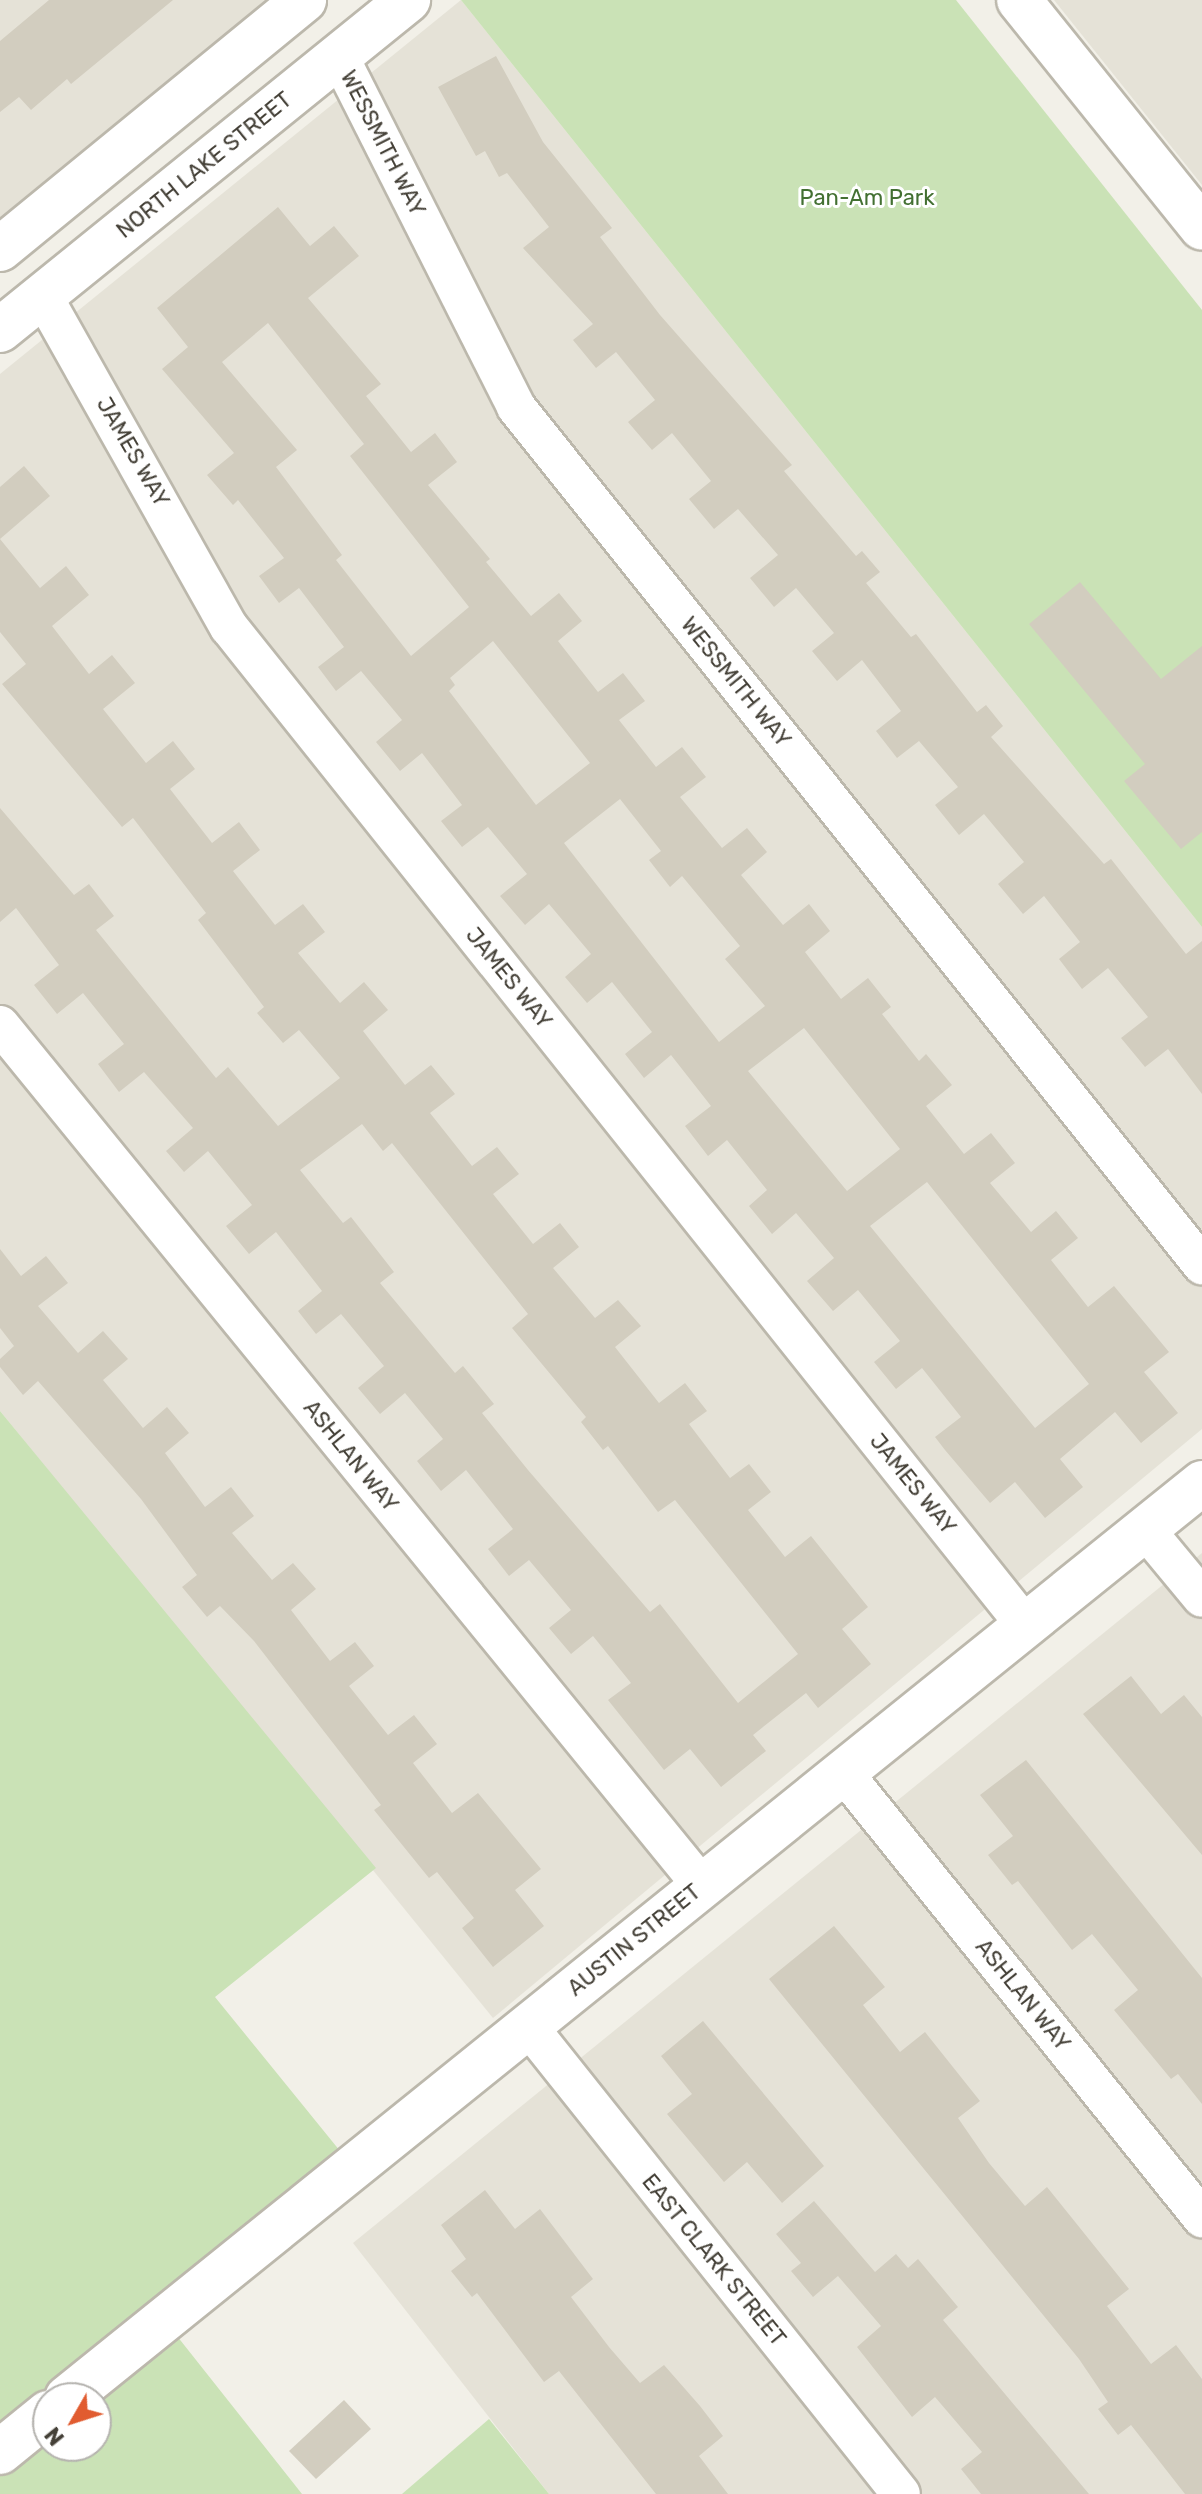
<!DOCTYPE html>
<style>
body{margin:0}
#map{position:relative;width:1202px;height:2494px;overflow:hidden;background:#f2f0e8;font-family:Rubik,sans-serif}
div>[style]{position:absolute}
.residential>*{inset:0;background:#e5e2d7}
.green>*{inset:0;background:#cae2b6}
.building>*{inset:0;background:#d2cdbf}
.roads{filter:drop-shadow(2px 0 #bcb8ac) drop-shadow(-2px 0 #bcb8ac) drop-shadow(0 2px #bcb8ac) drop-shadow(0 -2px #bcb8ac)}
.minor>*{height:38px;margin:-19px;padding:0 19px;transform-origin:19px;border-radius:19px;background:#fff}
.tertiary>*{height:44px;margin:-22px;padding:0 22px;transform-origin:22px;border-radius:22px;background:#fff}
span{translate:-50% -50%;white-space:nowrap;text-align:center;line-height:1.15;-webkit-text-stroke:6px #fff;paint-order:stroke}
.street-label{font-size:22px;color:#454138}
.park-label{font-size:22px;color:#437032}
.north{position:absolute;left:32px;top:2382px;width:80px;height:80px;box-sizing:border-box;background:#fff;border:2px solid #b5b3af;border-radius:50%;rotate:231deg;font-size:22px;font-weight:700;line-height:32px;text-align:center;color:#454138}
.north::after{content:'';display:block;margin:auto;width:28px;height:36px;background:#e15c30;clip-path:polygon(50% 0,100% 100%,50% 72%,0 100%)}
</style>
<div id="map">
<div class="residential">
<i style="clip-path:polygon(0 0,266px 0,0 217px)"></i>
<i style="clip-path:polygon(461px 0,1202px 927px,1202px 1429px,493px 2018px,0 1411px,0 374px)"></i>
<i style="clip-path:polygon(1054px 0,1202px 0,1202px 185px)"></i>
<i style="clip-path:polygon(1202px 1553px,1202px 2494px,549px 2494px,353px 2243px)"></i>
</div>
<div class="green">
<i style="clip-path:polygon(461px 0,956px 0,1202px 310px,1202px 927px)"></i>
<i style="clip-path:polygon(evenodd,0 1411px,376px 1868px,215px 1997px,366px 2183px,177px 2336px,302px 2494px,0 2494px,0 1411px,48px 2398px,96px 2398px,96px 2446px,48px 2446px,48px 2398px)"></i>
<i style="clip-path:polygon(489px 2419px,549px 2494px,402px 2494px)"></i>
</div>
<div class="building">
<i style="clip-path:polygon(49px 0,173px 0,71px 84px,67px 79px,31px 110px,19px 97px,0 112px,0 41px)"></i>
<i style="clip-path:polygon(496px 56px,543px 142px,612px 228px,600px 237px,660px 315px,792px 465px,784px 471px,856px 556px,862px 551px,880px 572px,866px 583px,911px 637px,916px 634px,977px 712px,986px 705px,1003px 726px,991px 737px,1104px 864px,1111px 859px,1186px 954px,1202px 941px,1202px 1094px,1168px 1049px,1145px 1067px,1121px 1038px,1148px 1017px,1108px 968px,1082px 989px,1059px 959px,1080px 942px,1044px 896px,1023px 914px,998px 884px,1024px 862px,984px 814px,959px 835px,935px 805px,958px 787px,919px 741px,897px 758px,876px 731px,901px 711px,862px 660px,837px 681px,812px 651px,834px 633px,796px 588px,774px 607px,750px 578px,778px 555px,738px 509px,714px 529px,689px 499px,711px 481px,672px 433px,652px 450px,628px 422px,655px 400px,616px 352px,596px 368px,573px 340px,593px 324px,523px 248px,549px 227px,507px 173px,499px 177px,485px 151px,476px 156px,438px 87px)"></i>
<i style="clip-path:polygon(evenodd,278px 207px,310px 246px,334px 226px,359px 256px,308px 298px,381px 384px,366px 396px,411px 452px,435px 433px,457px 462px,428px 485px,490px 559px,486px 562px,531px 616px,559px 593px,582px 621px,558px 641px,598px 692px,623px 673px,645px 701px,619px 720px,656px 767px,682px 747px,706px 777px,680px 797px,722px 848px,747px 828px,767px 852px,741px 875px,783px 925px,809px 904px,830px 931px,805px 952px,841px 999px,868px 978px,891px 1007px,882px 1014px,919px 1061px,926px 1054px,952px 1085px,926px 1106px,964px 1154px,991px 1133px,1015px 1163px,990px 1183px,1031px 1232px,1056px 1211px,1078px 1238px,1051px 1260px,1088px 1307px,1114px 1286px,1169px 1352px,1144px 1372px,1178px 1413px,1141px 1443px,1115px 1412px,1060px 1459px,1083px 1487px,1045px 1518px,1015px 1482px,990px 1503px,945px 1450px,935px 1437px,961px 1417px,922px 1368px,896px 1389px,874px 1362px,900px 1341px,858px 1290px,833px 1311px,807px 1281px,834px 1258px,796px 1213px,772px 1234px,749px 1206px,767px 1190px,727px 1140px,708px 1156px,685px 1126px,711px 1106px,671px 1055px,644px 1078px,625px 1054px,652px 1032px,612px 982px,587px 1003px,565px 977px,591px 954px,549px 904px,525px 925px,500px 896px,527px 874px,488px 827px,462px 847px,441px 821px,462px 805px,422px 753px,400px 771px,376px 742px,402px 720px,361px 671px,336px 691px,318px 667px,344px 647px,299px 588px,279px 603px,259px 576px,284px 558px,238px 500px,233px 505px,207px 475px,234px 453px,162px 369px,188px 347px,157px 308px,278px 207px,268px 323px,364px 444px,350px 456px,469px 607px,411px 656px,336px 560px,342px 555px,276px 467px,297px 450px,222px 362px,268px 323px,278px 207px,493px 641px,590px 763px,536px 805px,449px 691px,455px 685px,450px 678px,493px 641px,278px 207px,620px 799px,661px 851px,649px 860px,670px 887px,682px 876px,740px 946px,725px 959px,765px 1006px,719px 1042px,564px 843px,620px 799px,278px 207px,804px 1028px,900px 1149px,847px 1191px,748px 1071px,804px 1028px,278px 207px,927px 1182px,1089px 1384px,1035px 1428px,870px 1226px,927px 1182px)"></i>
<i style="clip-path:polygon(24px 466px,50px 496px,0 539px,0 487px)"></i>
<i style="clip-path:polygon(evenodd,0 539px,40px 588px,66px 566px,89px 595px,52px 626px,89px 674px,112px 655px,135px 683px,103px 709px,146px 763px,173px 741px,195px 769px,170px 789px,212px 843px,239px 822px,260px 850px,233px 871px,275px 925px,303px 904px,325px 932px,298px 953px,340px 1003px,364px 982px,388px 1010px,363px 1031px,405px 1085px,431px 1065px,455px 1094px,430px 1113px,472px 1166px,497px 1147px,519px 1174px,493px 1194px,533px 1244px,560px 1223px,579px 1247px,553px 1268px,595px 1318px,618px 1300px,641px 1326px,615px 1347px,659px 1403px,685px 1383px,707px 1411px,689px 1424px,730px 1478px,749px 1464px,771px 1492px,748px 1510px,785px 1557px,811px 1536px,868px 1607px,842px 1629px,871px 1664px,818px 1708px,806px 1693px,753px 1735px,766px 1751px,721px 1787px,690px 1749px,664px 1770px,608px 1700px,631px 1683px,593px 1636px,571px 1654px,549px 1628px,571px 1610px,529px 1560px,509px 1576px,488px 1549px,513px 1529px,466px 1470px,441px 1491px,417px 1461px,443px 1439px,405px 1393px,380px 1414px,358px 1388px,384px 1366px,341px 1314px,316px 1334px,298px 1311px,322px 1291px,276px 1232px,249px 1254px,226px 1226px,252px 1205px,208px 1151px,184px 1172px,166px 1151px,193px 1128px,144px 1072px,119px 1092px,98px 1064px,124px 1044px,83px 993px,57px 1014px,34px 985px,59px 965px,16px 908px,0 922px,0 808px,74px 895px,89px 884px,114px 916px,96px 930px,216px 1078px,228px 1067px,278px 1126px,340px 1078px,299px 1030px,283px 1043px,257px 1013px,264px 1007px,198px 920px,206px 913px,133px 818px,122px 827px,2px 684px,26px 664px,0 632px,0 539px,362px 1124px,383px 1151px,392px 1143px,528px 1314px,512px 1328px,586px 1417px,581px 1422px,603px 1450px,608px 1446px,658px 1512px,675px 1500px,798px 1654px,738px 1703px,660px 1604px,650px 1612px,528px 1470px,482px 1413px,494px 1404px,463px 1366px,455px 1373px,380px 1283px,394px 1272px,351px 1217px,343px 1223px,300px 1170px,362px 1124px)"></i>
<i style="clip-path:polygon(1080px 582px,1161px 679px,1202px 646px,1202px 832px,1181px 849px,1124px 781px,1145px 764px,1029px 624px)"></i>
<i style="clip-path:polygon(0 1249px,21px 1276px,46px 1256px,68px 1283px,38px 1306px,78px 1353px,103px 1331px,128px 1359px,103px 1380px,143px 1428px,167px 1407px,189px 1433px,165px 1453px,205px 1507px,231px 1487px,254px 1516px,232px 1533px,272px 1580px,293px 1563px,316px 1589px,291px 1610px,330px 1661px,355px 1642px,374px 1666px,349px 1686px,388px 1735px,414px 1715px,437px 1744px,413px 1763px,452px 1813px,478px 1793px,541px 1869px,515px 1890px,544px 1926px,493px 1967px,462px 1928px,474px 1918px,437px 1872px,429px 1878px,374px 1810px,381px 1805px,254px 1641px,220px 1606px,207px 1617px,182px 1587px,197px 1575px,141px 1499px,38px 1381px,23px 1395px,0 1367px,0 1359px,14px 1346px,0 1328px)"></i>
<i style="clip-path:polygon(1131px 1676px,1161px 1714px,1184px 1695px,1202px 1717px,1202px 1855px,1083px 1714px)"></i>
<i style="clip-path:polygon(1026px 1760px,1202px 1978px,1202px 2104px,1178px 2074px,1171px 2079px,1114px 2010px,1138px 1990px,1092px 1934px,1072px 1950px,1018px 1881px,1012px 1885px,988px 1855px,1013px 1836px,980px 1795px)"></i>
<i style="clip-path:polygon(834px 1926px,885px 1987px,863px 2005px,900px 2052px,925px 2032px,980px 2101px,958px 2118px,989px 2163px,1025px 2206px,1047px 2187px,1129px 2289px,1107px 2306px,1151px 2364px,1176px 2345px,1202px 2379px,1202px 2494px,1185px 2494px,1131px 2425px,1118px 2435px,1098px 2409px,1108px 2402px,1079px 2359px,769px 1979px)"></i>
<i style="clip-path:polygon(703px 2021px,824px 2166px,782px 2203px,747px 2162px,724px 2182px,667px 2114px,692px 2094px,661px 2056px)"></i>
<i style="clip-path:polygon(485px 2190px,515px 2229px,540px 2209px,593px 2279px,571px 2297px,609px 2347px,640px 2383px,664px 2365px,700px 2406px,723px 2436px,699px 2456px,728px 2494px,656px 2494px,559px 2371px,544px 2382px,477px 2293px,472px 2297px,451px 2271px,466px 2259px,441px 2225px)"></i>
<i style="clip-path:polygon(814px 2201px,875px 2272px,896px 2254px,908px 2268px,918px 2259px,958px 2307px,943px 2320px,1089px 2494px,981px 2494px,961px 2469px,982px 2452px,935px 2397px,912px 2417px,857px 2347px,881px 2326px,838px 2276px,813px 2297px,791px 2271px,801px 2263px,776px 2234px)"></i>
<i style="clip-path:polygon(344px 2400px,371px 2429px,316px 2479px,289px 2451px)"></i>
</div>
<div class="roads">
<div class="minor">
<i style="left:339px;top:56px;width:393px;rotate:63.2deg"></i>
<i style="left:516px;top:407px;width:1099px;rotate:51.36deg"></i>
<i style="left:43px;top:296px;width:380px;rotate:60.7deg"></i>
<i style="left:229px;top:627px;width:1277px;rotate:51.42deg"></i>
<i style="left:0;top:1025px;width:1111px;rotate:50.81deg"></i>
<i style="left:1145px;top:1529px;width:89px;rotate:50.4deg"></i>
<i style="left:843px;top:1772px;width:573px;rotate:51.17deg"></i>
<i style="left:528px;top:2026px;width:598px;rotate:51.44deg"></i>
</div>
<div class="tertiary">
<i style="left:1019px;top:0;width:292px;rotate:51.2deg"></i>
<i style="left:0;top:249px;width:393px;rotate:-39.3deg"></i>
<i style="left:0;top:330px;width:525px;rotate:-38.97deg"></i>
<i style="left:67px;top:2398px;width:1458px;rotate:-38.87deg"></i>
<i style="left:0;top:2452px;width:62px;rotate:-39.1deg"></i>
</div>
</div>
<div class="street-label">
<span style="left:383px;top:143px;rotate:63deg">WESSMITH WAY</span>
<span style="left:204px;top:165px;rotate:-39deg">NORTH LAKE STREET</span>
<span style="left:133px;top:452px;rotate:60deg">JAMES WAY</span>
<span style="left:736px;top:682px;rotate:51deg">WESSMITH WAY</span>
<span style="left:509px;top:978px;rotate:51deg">JAMES WAY</span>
<span style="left:351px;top:1456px;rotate:51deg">ASHLAN WAY</span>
<span style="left:913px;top:1484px;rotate:51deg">JAMES WAY</span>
<span style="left:634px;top:1940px;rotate:-39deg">AUSTIN STREET</span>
<span style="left:1023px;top:1995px;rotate:51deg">ASHLAN WAY</span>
<span style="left:714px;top:2260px;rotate:51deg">EAST CLARK STREET</span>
</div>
<div class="park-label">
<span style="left:867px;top:198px">Pan-Am Park</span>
</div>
<div class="north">N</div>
</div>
